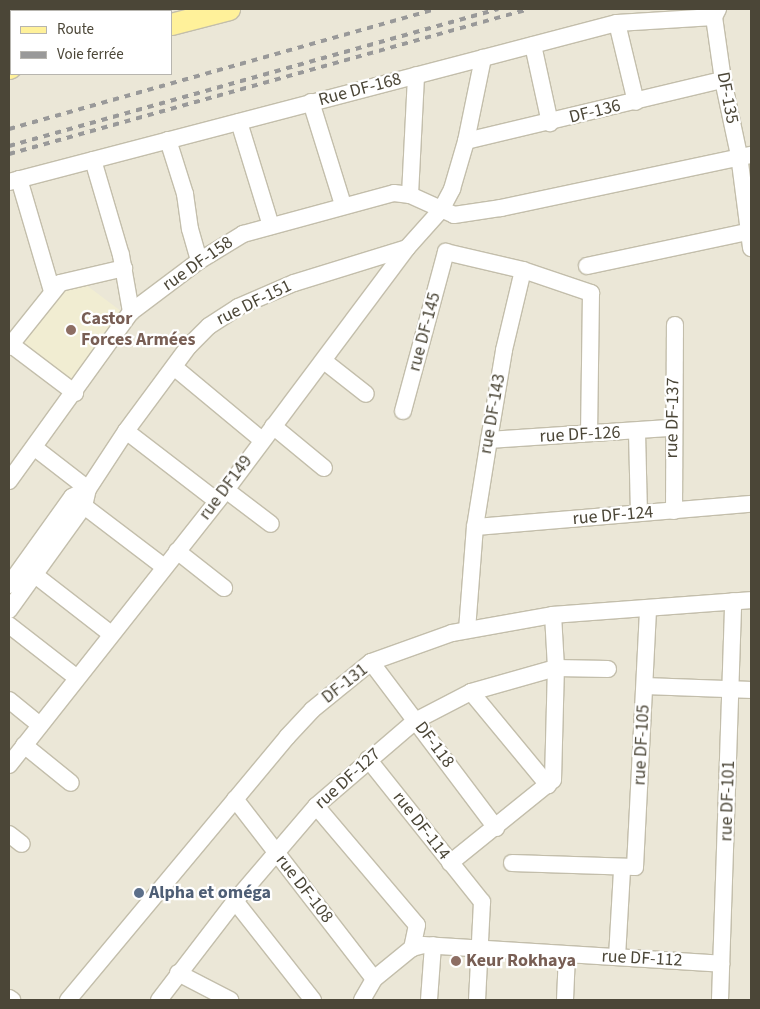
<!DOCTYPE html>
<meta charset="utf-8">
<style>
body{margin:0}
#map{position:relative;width:760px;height:1009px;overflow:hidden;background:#f6f4ea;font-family:"Source Sans 3",sans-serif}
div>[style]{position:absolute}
.residential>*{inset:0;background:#ebe7d7}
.industrial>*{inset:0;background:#e6e3db}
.education>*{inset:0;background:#f1edd2}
.roads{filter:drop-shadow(1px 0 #c3beab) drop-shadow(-1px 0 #c3beab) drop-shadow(0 1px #c3beab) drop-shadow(0 -1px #c3beab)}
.minor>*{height:16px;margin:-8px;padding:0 8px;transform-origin:8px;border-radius:8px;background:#fff}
.major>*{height:21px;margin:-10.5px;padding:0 10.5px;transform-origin:10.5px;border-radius:10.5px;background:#fff19a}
.rail>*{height:4px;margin-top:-2px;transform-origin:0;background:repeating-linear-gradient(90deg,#999 0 6px,transparent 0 12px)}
.dots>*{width:14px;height:14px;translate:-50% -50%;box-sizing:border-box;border:2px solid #fff;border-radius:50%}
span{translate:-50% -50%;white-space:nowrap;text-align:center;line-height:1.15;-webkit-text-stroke:4.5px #fff;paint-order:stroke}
.street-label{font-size:18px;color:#4b4637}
.education-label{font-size:18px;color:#785e54;font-weight:700}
.left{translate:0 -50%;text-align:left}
.service-label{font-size:18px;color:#4e5e75;font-weight:700}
.frame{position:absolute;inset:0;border:10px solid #4b4637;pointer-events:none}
.legend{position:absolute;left:10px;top:10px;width:162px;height:65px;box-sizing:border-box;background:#fff;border:1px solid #b7b5af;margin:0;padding:6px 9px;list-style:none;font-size:15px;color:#4b4637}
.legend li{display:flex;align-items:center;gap:10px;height:25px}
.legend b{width:25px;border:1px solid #b7b5af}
</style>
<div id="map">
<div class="residential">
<i style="clip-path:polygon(evenodd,9px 9px,751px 9px,751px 1000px,9px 1000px,9px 9px,11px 11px,171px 11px,171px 74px,11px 74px,11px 11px)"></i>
</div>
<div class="industrial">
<i style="clip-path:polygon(9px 9px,159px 9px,11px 11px,9px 49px)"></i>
</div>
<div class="education">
<i style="clip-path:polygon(78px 279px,125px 314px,73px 388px,15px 345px,66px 281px)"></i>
</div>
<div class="roads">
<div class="minor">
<i style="left:718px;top:9px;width:9px;rotate:117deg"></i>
<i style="left:714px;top:17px;width:64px;rotate:81.9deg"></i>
<i style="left:723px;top:80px;width:77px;rotate:78deg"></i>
<i style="left:739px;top:155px;width:94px;rotate:82.6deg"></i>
<i style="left:617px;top:23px;width:81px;rotate:76.5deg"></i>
<i style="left:533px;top:45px;width:80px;rotate:77.7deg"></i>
<i style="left:311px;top:102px;width:108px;rotate:72.7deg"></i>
<i style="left:239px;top:122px;width:109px;rotate:72.9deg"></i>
<i style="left:168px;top:140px;width:57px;rotate:72.5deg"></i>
<i style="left:185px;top:194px;width:35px;rotate:82deg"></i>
<i style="left:190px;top:229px;width:33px;rotate:74deg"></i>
<i style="left:466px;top:141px;width:264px;rotate:-13.4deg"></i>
<i style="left:93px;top:160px;width:99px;rotate:73.6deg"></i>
<i style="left:121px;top:255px;width:58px;rotate:80deg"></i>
<i style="left:19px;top:179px;width:117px;rotate:73.6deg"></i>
<i style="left:9px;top:182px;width:628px;rotate:-14.66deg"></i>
<i style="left:617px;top:23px;width:97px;rotate:-3.5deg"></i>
<i style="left:410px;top:195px;width:120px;rotate:-87.1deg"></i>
<i style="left:587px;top:266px;width:168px;rotate:-12deg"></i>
<i style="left:9px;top:343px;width:83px;rotate:37.1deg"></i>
<i style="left:9px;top:347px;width:82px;rotate:-51.4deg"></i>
<i style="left:60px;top:283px;width:66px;rotate:-13.2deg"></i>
<i style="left:324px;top:361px;width:53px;rotate:38.2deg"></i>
<i style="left:174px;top:367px;width:114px;rotate:39.7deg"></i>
<i style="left:403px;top:411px;width:165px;rotate:-74.9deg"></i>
<i style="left:446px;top:252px;width:79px;rotate:13.2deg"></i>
<i style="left:273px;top:426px;width:66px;rotate:39.5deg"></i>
<i style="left:126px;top:431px;width:115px;rotate:37.6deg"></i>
<i style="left:637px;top:432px;width:81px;rotate:88.6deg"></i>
<i style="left:489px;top:440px;width:183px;rotate:-3.8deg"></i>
<i style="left:35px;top:448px;width:67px;rotate:37.7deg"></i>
<i style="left:9px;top:481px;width:208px;rotate:-54.2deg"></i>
<i style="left:131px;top:312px;width:85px;rotate:-36.9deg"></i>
<i style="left:199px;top:261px;width:52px;rotate:-31.5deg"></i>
<i style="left:243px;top:234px;width:156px;rotate:-15.2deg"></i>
<i style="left:394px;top:193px;width:16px;rotate:7deg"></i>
<i style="left:410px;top:195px;width:48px;rotate:24.4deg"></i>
<i style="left:454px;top:215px;width:48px;rotate:-8.5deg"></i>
<i style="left:501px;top:208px;width:256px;rotate:-12deg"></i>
<i style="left:226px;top:490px;width:56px;rotate:37.1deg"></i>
<i style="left:84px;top:506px;width:101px;rotate:37.3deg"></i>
<i style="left:674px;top:511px;width:186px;rotate:-89.7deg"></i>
<i style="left:475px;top:527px;width:277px;rotate:-4.8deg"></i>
<i style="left:177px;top:551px;width:60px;rotate:38.2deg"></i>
<i style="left:35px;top:575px;width:96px;rotate:37.8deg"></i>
<i style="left:9px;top:585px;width:108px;rotate:-54.4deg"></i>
<i style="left:72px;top:497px;width:18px;rotate:-27deg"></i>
<i style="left:9px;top:610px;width:128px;rotate:-54.2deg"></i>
<i style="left:84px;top:506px;width:17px;rotate:-77deg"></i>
<i style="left:88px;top:489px;width:69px;rotate:-56.8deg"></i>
<i style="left:126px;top:431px;width:106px;rotate:-53.5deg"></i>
<i style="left:189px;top:346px;width:28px;rotate:-45deg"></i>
<i style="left:209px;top:326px;width:35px;rotate:-33deg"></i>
<i style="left:238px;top:307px;width:61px;rotate:-23.2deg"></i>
<i style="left:294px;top:283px;width:118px;rotate:-17.2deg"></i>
<i style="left:9px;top:625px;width:86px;rotate:37.9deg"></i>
<i style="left:467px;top:630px;width:103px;rotate:-85.6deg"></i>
<i style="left:475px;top:527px;width:88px;rotate:-80.9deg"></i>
<i style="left:489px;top:440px;width:91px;rotate:-80.5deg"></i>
<i style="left:504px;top:350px;width:82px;rotate:-76.6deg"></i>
<i style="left:523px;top:270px;width:72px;rotate:18.7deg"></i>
<i style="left:591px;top:293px;width:140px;rotate:90.8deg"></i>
<i style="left:371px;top:662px;width:208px;rotate:53deg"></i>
<i style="left:646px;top:686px;width:105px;rotate:2.2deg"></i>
<i style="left:471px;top:692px;width:121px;rotate:50.4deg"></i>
<i style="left:9px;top:700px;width:40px;rotate:39deg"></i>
<i style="left:24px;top:745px;width:60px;rotate:39deg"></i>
<i style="left:368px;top:759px;width:183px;rotate:51.4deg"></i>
<i style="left:482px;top:902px;width:98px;rotate:92.9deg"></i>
<i style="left:9px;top:765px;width:350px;rotate:-51.7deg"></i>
<i style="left:226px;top:490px;width:302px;rotate:-53.2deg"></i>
<i style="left:407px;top:248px;width:51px;rotate:-48.2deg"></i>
<i style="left:441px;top:210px;width:24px;rotate:-62deg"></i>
<i style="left:452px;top:189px;width:50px;rotate:-73.7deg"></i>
<i style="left:466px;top:141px;width:85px;rotate:-78.4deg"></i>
<i style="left:235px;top:799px;width:227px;rotate:52.3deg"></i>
<i style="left:316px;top:806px;width:156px;rotate:49.7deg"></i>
<i style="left:417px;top:925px;width:24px;rotate:102deg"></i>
<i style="left:9px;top:834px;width:16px;rotate:38deg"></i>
<i style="left:450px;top:863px;width:132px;rotate:-38.9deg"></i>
<i style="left:553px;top:780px;width:112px;rotate:-88.5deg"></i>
<i style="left:556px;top:668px;width:53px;rotate:-93.2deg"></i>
<i style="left:512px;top:863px;width:123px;rotate:1.9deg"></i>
<i style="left:635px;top:867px;width:259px;rotate:-87.1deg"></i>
<i style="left:235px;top:901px;width:126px;rotate:51.8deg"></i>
<i style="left:617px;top:957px;width:88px;rotate:-86.7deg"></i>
<i style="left:178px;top:973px;width:59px;rotate:27.4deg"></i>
<i style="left:9px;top:998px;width:4px;rotate:34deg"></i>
<i style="left:68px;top:1000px;width:342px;rotate:-50.2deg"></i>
<i style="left:287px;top:737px;width:37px;rotate:-47deg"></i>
<i style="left:312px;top:710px;width:76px;rotate:-39.1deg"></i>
<i style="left:371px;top:662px;width:86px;rotate:-19.7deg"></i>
<i style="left:452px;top:633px;width:103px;rotate:-10.1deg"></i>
<i style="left:553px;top:615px;width:199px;rotate:-4.3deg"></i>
<i style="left:159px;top:1000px;width:125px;rotate:-52.5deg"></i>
<i style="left:235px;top:901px;width:125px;rotate:-49.5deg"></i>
<i style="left:316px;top:806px;width:130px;rotate:-40.6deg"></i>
<i style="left:415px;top:721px;width:63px;rotate:-27.4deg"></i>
<i style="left:471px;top:692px;width:88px;rotate:-15.8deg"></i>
<i style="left:556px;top:668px;width:52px;rotate:1.1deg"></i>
<i style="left:362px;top:1000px;width:24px;rotate:-60deg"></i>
<i style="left:374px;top:979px;width:49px;rotate:-39.2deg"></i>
<i style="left:412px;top:948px;width:11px;rotate:-15deg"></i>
<i style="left:423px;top:945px;width:299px;rotate:3.6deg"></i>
<i style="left:429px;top:1000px;width:55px;rotate:-85.8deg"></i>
<i style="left:565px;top:1000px;width:45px;rotate:-87.5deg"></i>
<i style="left:720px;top:1000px;width:399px;rotate:-88.1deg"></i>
</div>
<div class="major">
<i style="left:171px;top:24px;width:60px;rotate:-14.5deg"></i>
<i style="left:9px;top:68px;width:2px;rotate:-27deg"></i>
</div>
</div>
<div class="rail">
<i style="left:9px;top:129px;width:443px;rotate:-15.7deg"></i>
<i style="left:9px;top:146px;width:508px;rotate:-15.65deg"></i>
<i style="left:9px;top:154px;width:540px;rotate:-15.58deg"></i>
</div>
<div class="dots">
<i style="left:71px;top:330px;background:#8d6e63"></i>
<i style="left:139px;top:893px;background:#5c6f8a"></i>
<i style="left:456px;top:961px;background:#8d6e63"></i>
</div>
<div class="street-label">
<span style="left:360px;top:90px;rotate:-15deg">Rue DF-168</span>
<span style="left:727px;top:98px;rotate:79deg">DF-135</span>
<span style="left:595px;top:112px;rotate:-14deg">DF-136</span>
<span style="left:198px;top:264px;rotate:-35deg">rue DF-158</span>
<span style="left:254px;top:303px;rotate:-26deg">rue DF-151</span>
<span style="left:425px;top:332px;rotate:-75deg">rue DF-145</span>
<span style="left:493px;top:414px;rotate:-80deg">rue DF-143</span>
<span style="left:673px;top:418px;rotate:-89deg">rue DF-137</span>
<span style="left:580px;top:435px;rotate:-3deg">rue DF-126</span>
<span style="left:226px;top:488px;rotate:-53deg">rue DF149</span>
<span style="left:613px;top:516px;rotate:-5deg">rue DF-124</span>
<span style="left:345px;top:684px;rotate:-38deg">DF-131</span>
<span style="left:434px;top:745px;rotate:53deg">DF-118</span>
<span style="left:642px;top:745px;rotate:-87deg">rue DF-105</span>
<span style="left:348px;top:779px;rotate:-42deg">rue DF-127</span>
<span style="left:728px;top:801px;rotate:-88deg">rue DF-101</span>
<span style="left:421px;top:826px;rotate:52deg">rue DF-114</span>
<span style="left:304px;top:889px;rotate:52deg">rue DF-108</span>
<span style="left:642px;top:959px;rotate:3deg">rue DF-112</span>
</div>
<div class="education-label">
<span class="left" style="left:81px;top:330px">Castor<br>Forces Armées</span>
<span class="left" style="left:466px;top:961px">Keur Rokhaya</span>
</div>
<div class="service-label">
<span class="left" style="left:149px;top:893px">Alpha et oméga</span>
</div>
<div class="frame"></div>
<ul class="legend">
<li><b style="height:6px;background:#fff19a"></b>Route</li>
<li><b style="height:6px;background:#999"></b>Voie ferrée</li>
</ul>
</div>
